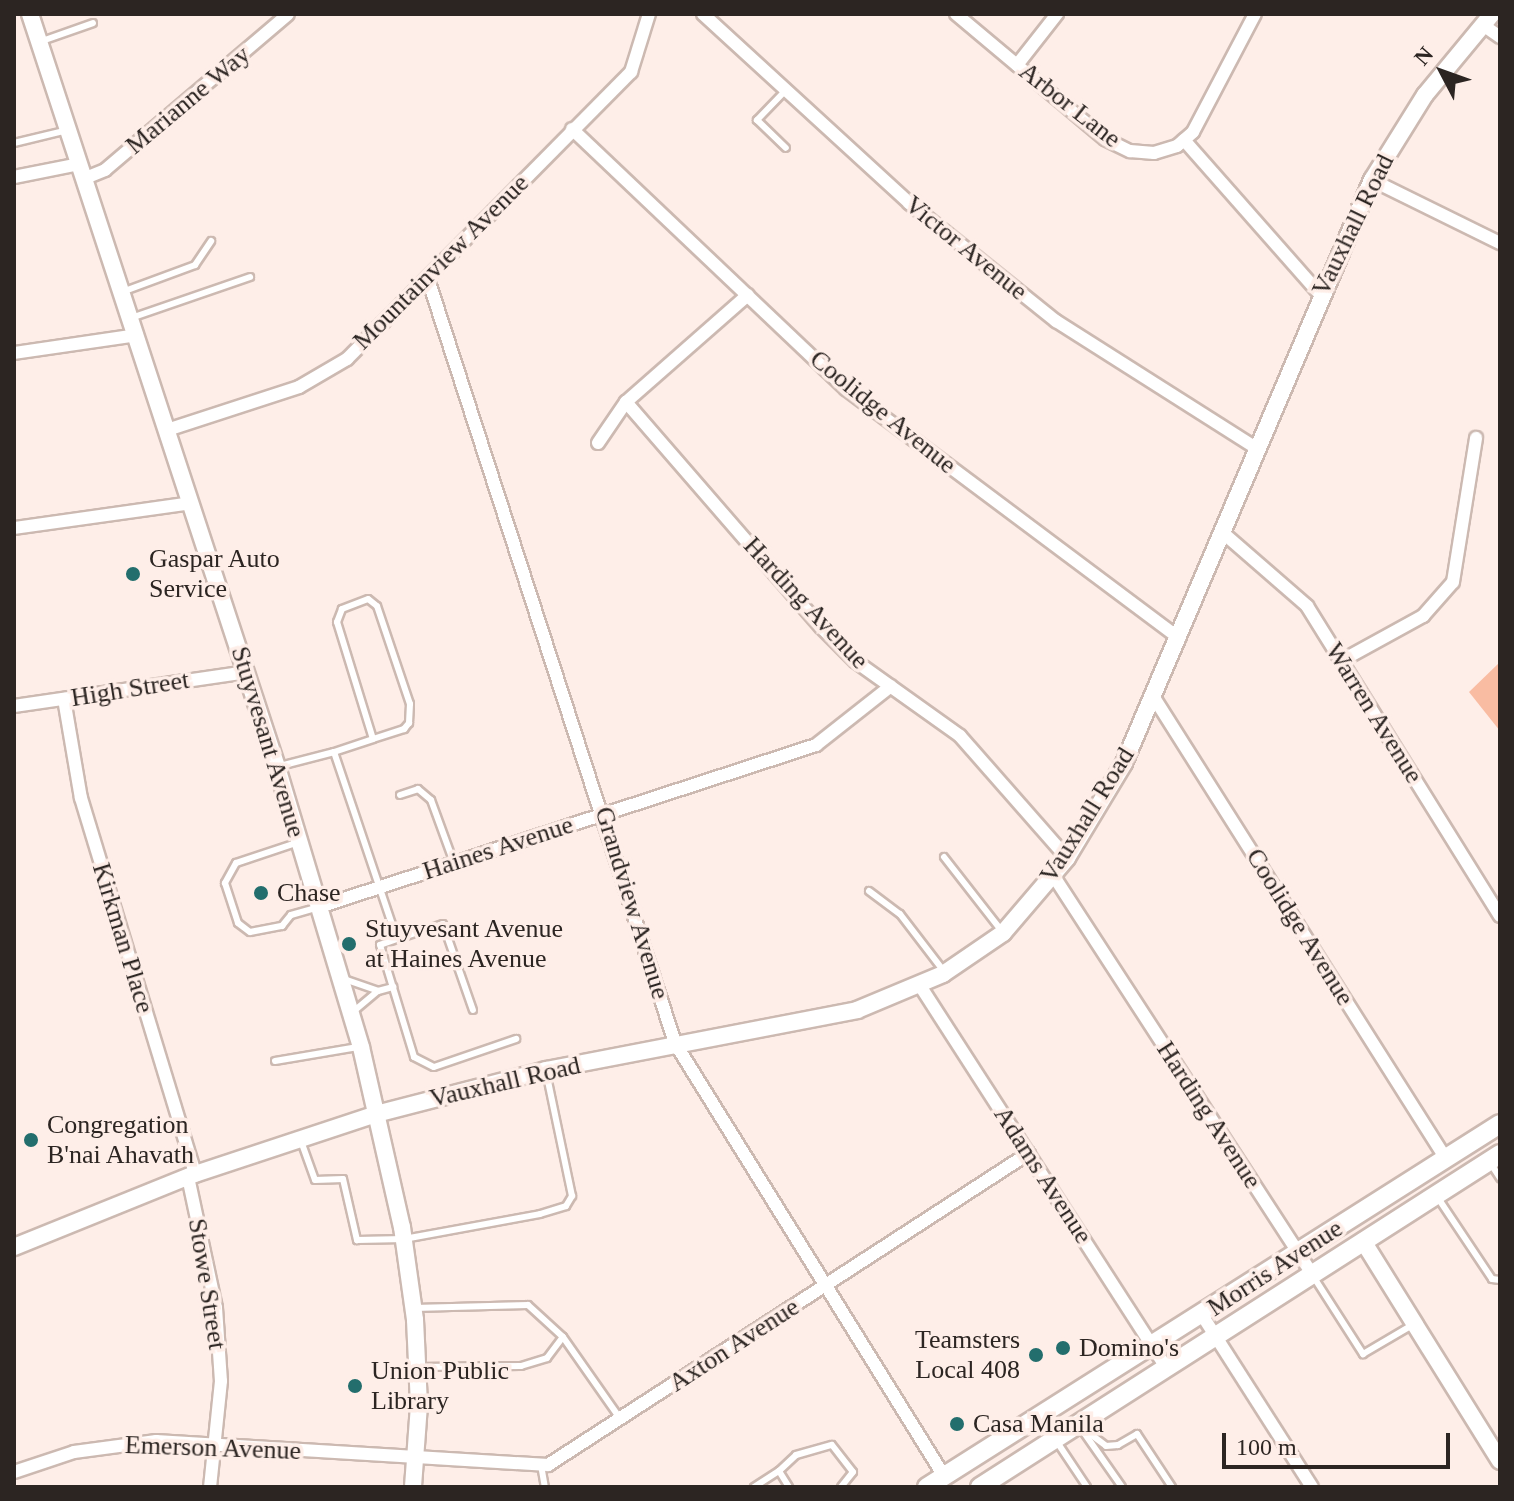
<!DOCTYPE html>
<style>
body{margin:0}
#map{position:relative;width:1514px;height:1501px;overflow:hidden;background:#feeee8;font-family:"Times New Roman",serif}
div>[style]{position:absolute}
.green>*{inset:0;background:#f9bca2}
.roads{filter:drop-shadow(2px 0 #ccb9b1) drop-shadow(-2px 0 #ccb9b1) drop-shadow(0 2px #ccb9b1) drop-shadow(0 -2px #ccb9b1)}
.lane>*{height:6px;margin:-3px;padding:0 3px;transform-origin:3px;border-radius:3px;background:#fff}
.street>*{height:12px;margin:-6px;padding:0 6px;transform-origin:6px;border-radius:6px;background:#fff}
.secondary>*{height:16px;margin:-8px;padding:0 8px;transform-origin:8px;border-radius:8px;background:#fff}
.primary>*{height:18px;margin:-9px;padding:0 9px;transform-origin:9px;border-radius:9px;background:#fff}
.dots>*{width:22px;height:22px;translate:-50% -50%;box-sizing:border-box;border:4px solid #feeee8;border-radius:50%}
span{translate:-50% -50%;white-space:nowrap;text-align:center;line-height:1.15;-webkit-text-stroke:7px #feeee8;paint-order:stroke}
.street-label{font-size:26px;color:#2c2522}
.poi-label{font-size:26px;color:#2c2522}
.left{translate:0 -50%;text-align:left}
.right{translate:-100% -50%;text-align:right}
.frame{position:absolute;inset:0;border:16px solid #2c2522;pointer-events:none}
.north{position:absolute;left:1402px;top:32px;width:80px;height:80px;-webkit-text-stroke:6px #feeee8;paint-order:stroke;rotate:311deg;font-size:22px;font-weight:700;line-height:32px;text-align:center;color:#2c2522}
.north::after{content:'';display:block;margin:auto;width:28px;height:36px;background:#2c2522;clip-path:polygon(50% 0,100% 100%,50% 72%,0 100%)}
.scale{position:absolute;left:1222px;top:1433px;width:228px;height:36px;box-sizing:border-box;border:4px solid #2c2522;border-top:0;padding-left:10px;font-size:24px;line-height:28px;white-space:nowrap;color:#2c2522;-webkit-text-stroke:6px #feeee8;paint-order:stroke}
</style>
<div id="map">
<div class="green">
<i style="clip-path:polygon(1500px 662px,1500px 731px,1469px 692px)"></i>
</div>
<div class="roads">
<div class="lane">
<i style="left:42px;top:41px;width:54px;rotate:-19.4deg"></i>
<i style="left:786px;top:90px;width:42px;rotate:134deg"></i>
<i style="left:757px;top:120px;width:40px;rotate:44deg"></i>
<i style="left:14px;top:143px;width:56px;rotate:-13.5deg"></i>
<i style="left:122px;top:292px;width:78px;rotate:-20.3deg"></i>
<i style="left:195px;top:265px;width:29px;rotate:-56deg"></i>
<i style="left:131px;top:318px;width:126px;rotate:-19deg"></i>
<i style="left:334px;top:752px;width:41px;rotate:-18.4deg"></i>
<i style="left:373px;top:739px;width:33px;rotate:-18deg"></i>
<i style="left:404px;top:729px;width:8px;rotate:-50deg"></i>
<i style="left:409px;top:723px;width:19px;rotate:-87deg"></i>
<i style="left:410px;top:704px;width:103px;rotate:-108.6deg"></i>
<i style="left:377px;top:606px;width:11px;rotate:-142deg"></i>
<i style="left:368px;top:599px;width:28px;rotate:159deg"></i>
<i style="left:342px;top:609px;width:14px;rotate:111deg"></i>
<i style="left:337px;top:622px;width:122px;rotate:72.9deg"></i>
<i style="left:280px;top:766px;width:56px;rotate:-14.5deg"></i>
<i style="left:334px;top:752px;width:197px;rotate:71.4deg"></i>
<i style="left:397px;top:939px;width:18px;rotate:161deg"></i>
<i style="left:380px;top:945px;width:117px;rotate:73.1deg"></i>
<i style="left:414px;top:1057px;width:22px;rotate:27deg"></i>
<i style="left:434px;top:1067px;width:87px;rotate:-18.9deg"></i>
<i style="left:400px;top:795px;width:19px;rotate:-18deg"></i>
<i style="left:418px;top:789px;width:17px;rotate:40deg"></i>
<i style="left:431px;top:800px;width:67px;rotate:69.9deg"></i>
<i style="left:299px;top:842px;width:66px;rotate:161.6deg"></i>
<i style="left:236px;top:863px;width:23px;rotate:119deg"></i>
<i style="left:225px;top:883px;width:42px;rotate:72deg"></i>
<i style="left:238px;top:923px;width:15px;rotate:37deg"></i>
<i style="left:250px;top:932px;width:33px;rotate:-11deg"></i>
<i style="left:282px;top:926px;width:14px;rotate:-51deg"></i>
<i style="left:291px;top:915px;width:26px;rotate:-16deg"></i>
<i style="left:944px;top:857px;width:93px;rotate:52deg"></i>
<i style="left:869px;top:891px;width:39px;rotate:37deg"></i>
<i style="left:900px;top:914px;width:71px;rotate:52.5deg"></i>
<i style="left:397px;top:939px;width:48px;rotate:-18.1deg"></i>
<i style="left:443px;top:924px;width:91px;rotate:70.8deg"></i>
<i style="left:344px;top:979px;width:36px;rotate:19deg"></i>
<i style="left:354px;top:1011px;width:31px;rotate:-40deg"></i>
<i style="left:378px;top:991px;width:16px;rotate:-15deg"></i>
<i style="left:275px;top:1061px;width:84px;rotate:-9.6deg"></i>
<i style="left:301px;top:1141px;width:41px;rotate:70.3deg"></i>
<i style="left:315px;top:1180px;width:28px;rotate:-2deg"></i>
<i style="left:343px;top:1179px;width:63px;rotate:77.1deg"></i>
<i style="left:357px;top:1240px;width:47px;rotate:-1.2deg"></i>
<i style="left:404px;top:1239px;width:138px;rotate:-10.4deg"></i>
<i style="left:540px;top:1214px;width:27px;rotate:-17deg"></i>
<i style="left:566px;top:1206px;width:12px;rotate:-59deg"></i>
<i style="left:572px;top:1196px;width:127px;rotate:-101.8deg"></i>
<i style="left:1491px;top:1164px;width:17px;rotate:57deg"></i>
<i style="left:1438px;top:1198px;width:97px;rotate:56.3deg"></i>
<i style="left:1492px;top:1279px;width:8px;rotate:7deg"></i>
<i style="left:1313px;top:1276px;width:93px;rotate:57.3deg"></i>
<i style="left:1363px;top:1354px;width:59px;rotate:-30.5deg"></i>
<i style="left:414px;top:1308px;width:114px;rotate:-1.5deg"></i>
<i style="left:528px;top:1305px;width:47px;rotate:42.4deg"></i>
<i style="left:563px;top:1337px;width:98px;rotate:55deg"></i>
<i style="left:418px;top:1367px;width:103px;rotate:-0.6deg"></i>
<i style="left:521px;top:1366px;width:27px;rotate:-17deg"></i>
<i style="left:547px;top:1358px;width:26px;rotate:-53deg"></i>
<i style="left:1080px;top:1427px;width:73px;rotate:55deg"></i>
<i style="left:1081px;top:1427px;width:31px;rotate:37deg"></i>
<i style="left:1106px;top:1446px;width:12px;rotate:-5deg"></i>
<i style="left:1118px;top:1445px;width:22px;rotate:-30deg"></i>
<i style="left:1137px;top:1434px;width:64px;rotate:56.6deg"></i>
<i style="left:1057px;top:1442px;width:54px;rotate:56.3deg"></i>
<i style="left:541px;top:1465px;width:22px;rotate:80deg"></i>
<i style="left:779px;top:1471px;width:23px;rotate:-43deg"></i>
<i style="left:796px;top:1455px;width:37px;rotate:-16deg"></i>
<i style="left:832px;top:1445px;width:34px;rotate:52deg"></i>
<i style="left:853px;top:1472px;width:19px;rotate:129deg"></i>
<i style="left:754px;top:1487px;width:30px;rotate:-33deg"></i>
<i style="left:779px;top:1471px;width:19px;rotate:58deg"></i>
</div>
<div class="street">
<i style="left:703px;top:14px;width:280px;rotate:42.5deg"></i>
<i style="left:909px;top:203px;width:189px;rotate:38.8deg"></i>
<i style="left:1056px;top:321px;width:237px;rotate:32.4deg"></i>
<i style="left:956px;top:14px;width:194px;rotate:40deg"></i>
<i style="left:1105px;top:139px;width:28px;rotate:26deg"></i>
<i style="left:1130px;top:151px;width:24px;rotate:5deg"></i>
<i style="left:1154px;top:153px;width:24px;rotate:-17deg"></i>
<i style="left:1177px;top:146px;width:21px;rotate:-41deg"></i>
<i style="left:1193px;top:132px;width:133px;rotate:-62.3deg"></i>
<i style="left:1483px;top:25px;width:21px;rotate:35deg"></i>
<i style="left:1017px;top:65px;width:65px;rotate:-51.9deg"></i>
<i style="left:572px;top:129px;width:378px;rotate:43.5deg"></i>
<i style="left:846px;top:389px;width:416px;rotate:36.8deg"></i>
<i style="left:1184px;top:140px;width:205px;rotate:48.6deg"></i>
<i style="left:14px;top:177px;width:66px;rotate:-11.3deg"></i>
<i style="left:83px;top:179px;width:24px;rotate:-22deg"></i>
<i style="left:105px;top:170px;width:240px;rotate:-40.4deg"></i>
<i style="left:1372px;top:180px;width:143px;rotate:26.2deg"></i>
<i style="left:428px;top:279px;width:803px;rotate:72.08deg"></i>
<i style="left:675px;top:1043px;width:510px;rotate:58.15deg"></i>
<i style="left:14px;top:353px;width:124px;rotate:-8.3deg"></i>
<i style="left:626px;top:402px;width:298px;rotate:49.1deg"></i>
<i style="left:821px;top:627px;width:48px;rotate:45deg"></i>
<i style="left:855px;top:661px;width:129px;rotate:35.5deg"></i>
<i style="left:960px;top:736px;width:162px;rotate:48.7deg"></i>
<i style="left:167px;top:430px;width:139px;rotate:-18deg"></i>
<i style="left:299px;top:387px;width:56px;rotate:-30.3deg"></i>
<i style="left:347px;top:359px;width:404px;rotate:-45.3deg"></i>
<i style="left:631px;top:72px;width:61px;rotate:-72.8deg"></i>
<i style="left:598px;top:443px;width:50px;rotate:-55.7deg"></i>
<i style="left:626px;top:402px;width:162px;rotate:-41.3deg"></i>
<i style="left:14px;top:528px;width:179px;rotate:-8deg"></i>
<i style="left:1222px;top:532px;width:113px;rotate:41deg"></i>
<i style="left:1307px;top:606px;width:365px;rotate:58.1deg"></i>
<i style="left:1341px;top:661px;width:94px;rotate:-28.8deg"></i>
<i style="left:1423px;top:616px;width:45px;rotate:-48.6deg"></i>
<i style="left:1453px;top:582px;width:146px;rotate:-80.9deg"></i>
<i style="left:1153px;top:696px;width:548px;rotate:57.67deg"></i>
<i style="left:64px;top:699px;width:100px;rotate:80.3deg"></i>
<i style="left:81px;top:798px;width:393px;rotate:73.1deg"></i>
<i style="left:14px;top:706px;width:234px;rotate:-8.3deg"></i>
<i style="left:1053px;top:875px;width:476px;rotate:57deg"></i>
<i style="left:319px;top:907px;width:523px;rotate:-18.05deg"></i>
<i style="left:816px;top:745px;width:95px;rotate:-38.2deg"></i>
<i style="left:919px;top:984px;width:457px;rotate:57.2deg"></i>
<i style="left:188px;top:1177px;width:134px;rotate:77.9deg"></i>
<i style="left:216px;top:1308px;width:73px;rotate:86.1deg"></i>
<i style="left:221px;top:1381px;width:107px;rotate:95.9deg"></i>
<i style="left:1202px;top:1315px;width:204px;rotate:57.4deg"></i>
<i style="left:14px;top:1472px;width:63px;rotate:-18.4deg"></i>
<i style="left:74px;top:1452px;width:83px;rotate:-7.6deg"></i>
<i style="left:156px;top:1441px;width:393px;rotate:3.5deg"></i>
<i style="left:548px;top:1465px;width:573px;rotate:-32.97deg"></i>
</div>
<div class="secondary">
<i style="left:30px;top:14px;width:792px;rotate:71.84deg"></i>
<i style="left:277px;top:767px;width:292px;rotate:73.3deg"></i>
<i style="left:361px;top:1047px;width:185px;rotate:77.2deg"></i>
<i style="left:402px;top:1227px;width:94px;rotate:82deg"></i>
<i style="left:415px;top:1320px;width:85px;rotate:87.3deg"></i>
<i style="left:419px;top:1405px;width:82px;rotate:94.2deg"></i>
<i style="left:1363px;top:1241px;width:259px;rotate:58.1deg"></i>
<i style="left:14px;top:1247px;width:195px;rotate:-22deg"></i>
<i style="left:195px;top:1174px;width:191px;rotate:-18.3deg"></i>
<i style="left:376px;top:1114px;width:176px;rotate:-14.5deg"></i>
<i style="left:546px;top:1070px;width:317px;rotate:-10.9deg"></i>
<i style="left:857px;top:1010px;width:93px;rotate:-22.7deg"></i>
<i style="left:943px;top:974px;width:73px;rotate:-34.3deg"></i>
<i style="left:1003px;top:933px;width:99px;rotate:-49.5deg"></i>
<i style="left:1067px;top:858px;width:111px;rotate:-59deg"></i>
<i style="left:1124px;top:763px;width:634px;rotate:-66.96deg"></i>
<i style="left:1372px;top:180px;width:100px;rotate:-58.1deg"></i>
<i style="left:1425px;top:95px;width:105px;rotate:-50.4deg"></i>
</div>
<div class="primary">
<i style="left:927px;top:1487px;width:678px;rotate:-32.35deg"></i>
<i style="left:980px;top:1487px;width:617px;rotate:-32.63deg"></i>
</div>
</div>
<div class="dots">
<i style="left:133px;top:574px;background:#236e6d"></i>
<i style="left:261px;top:893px;background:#236e6d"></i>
<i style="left:349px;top:944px;background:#236e6d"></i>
<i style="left:31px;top:1140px;background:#236e6d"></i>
<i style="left:1063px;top:1348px;background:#236e6d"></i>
<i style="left:1036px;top:1355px;background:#236e6d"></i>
<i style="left:355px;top:1386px;background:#236e6d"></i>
<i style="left:957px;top:1424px;background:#236e6d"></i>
</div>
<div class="street-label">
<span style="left:188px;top:100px;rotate:-40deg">Marianne Way</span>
<span style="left:1070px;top:105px;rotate:38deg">Arbor Lane</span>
<span style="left:1353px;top:225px;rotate:-64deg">Vauxhall Road</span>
<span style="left:966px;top:248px;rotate:39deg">Victor Avenue</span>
<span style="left:441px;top:262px;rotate:-45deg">Mountainview Avenue</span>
<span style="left:883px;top:412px;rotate:39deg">Coolidge Avenue</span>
<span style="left:806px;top:603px;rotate:47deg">Harding Avenue</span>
<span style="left:130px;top:689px;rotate:-9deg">High Street</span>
<span style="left:1374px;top:713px;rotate:58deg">Warren Avenue</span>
<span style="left:268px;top:742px;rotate:73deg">Stuyvesant Avenue</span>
<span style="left:1087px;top:815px;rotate:-58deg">Vauxhall Road</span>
<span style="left:498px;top:848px;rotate:-18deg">Haines Avenue</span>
<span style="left:632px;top:903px;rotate:73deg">Grandview Avenue</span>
<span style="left:1300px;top:927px;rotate:58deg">Coolidge Avenue</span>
<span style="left:123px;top:938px;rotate:73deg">Kirkman Place</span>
<span style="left:505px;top:1082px;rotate:-13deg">Vauxhall Road</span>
<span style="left:1209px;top:1115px;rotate:57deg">Harding Avenue</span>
<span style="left:1043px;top:1175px;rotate:57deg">Adams Avenue</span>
<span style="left:1275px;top:1268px;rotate:-33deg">Morris Avenue</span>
<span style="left:207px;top:1284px;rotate:81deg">Stowe Street</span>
<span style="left:734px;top:1345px;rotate:-33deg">Axton Avenue</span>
<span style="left:213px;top:1448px;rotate:2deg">Emerson Avenue</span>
</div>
<div class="poi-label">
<span class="left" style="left:149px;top:574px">Gaspar Auto<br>Service</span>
<span class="left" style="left:277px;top:893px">Chase</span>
<span class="left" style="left:365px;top:944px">Stuyvesant Avenue<br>at Haines Avenue</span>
<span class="left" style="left:47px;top:1140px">Congregation<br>B'nai Ahavath</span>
<span class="right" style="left:1020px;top:1355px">Teamsters<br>Local 408</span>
<span class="left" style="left:1079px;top:1348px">Domino's</span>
<span class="left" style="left:371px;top:1386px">Union Public<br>Library</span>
<span class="left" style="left:973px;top:1424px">Casa Manila</span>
</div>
<div class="frame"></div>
<div class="north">N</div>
<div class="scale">100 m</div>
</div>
